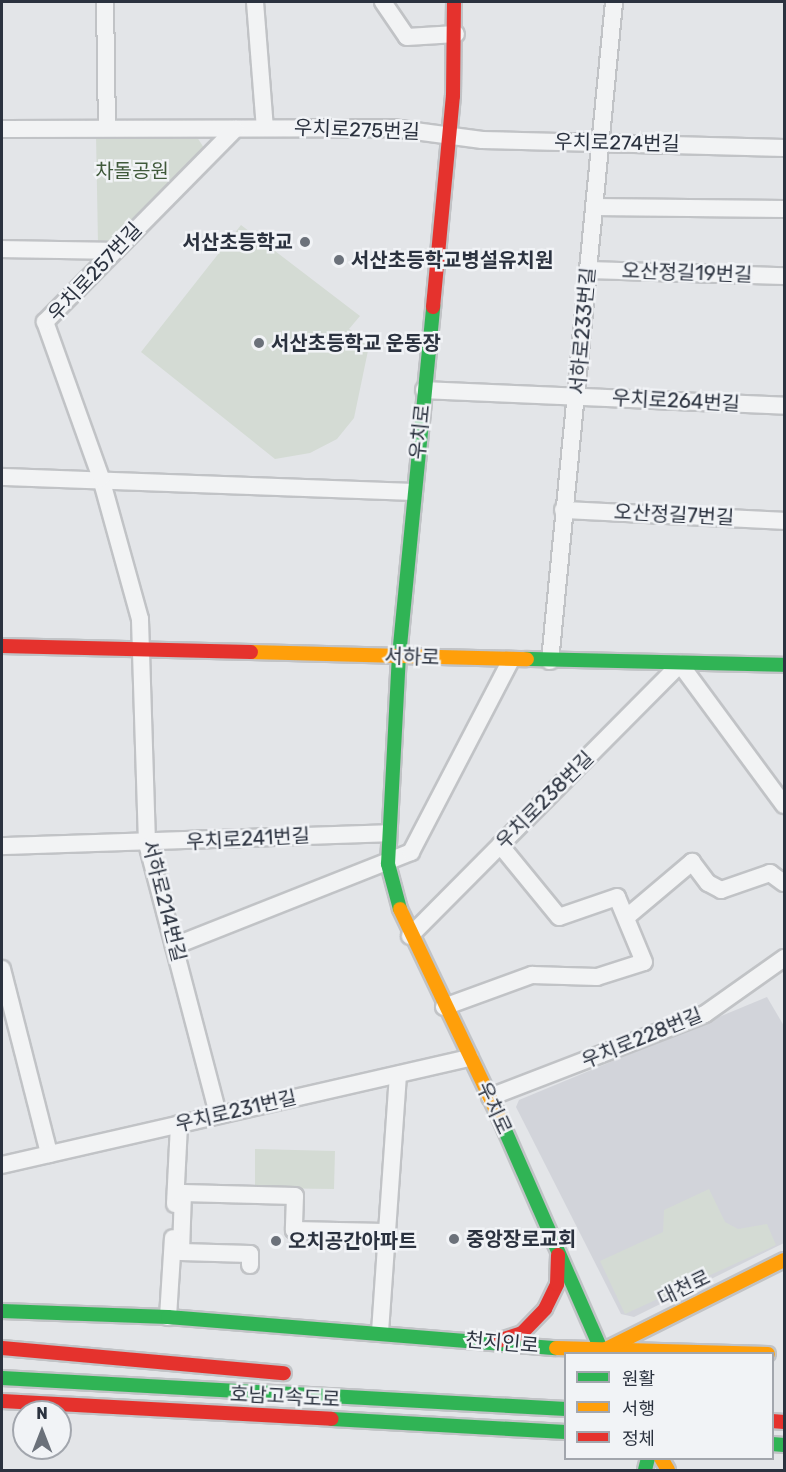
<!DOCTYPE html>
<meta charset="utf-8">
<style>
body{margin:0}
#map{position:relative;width:786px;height:1472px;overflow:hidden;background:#e3e5e8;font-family:Rubik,"Noto Sans KR",sans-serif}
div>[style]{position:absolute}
.built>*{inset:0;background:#d2d4da}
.green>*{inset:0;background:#d4dbd4}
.roads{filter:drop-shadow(2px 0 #c1c3c6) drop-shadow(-2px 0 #c1c3c6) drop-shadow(0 2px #c1c3c6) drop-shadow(0 -2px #c1c3c6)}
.street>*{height:16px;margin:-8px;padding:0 8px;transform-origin:8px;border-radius:8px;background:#f2f3f4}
.fast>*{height:14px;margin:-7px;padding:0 7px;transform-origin:7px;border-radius:7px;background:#30b455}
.slow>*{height:14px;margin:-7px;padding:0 7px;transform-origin:7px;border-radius:7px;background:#ff9f0a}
.jam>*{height:14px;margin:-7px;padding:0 7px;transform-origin:7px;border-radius:7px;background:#e5322d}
.dots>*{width:16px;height:16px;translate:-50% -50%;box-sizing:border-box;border:3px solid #f1f3f6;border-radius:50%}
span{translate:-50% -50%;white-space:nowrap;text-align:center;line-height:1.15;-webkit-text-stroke:5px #f1f3f6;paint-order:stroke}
.street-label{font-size:20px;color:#2b323f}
.park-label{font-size:20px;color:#3f593a}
.poi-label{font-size:20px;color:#2b323f;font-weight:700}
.right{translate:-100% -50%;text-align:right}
.left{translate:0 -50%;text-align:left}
.frame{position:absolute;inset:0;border:3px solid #2b323f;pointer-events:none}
.legend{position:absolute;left:564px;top:1352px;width:210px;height:108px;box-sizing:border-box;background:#f1f3f6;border:2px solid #a2a6ad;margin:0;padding:8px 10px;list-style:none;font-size:18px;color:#2b323f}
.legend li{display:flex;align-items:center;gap:12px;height:30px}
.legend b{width:30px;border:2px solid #a2a6ad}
.north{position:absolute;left:12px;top:1400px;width:60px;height:60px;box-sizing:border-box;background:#f1f3f6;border:2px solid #a2a6ad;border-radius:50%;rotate:0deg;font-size:16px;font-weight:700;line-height:24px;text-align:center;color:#2b323f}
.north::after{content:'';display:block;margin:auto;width:21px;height:27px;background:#6b717a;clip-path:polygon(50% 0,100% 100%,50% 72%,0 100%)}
</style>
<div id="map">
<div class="built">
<i style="clip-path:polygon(767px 997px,784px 1026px,784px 1243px,634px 1317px,621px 1314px,516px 1107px,519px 1100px)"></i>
</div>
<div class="green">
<i style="clip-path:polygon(195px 134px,204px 148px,113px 241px,98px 244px,96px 135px)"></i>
<i style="clip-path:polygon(241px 225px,360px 316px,349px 329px,370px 341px,354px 418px,337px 439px,310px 453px,275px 459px,141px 352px)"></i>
<i style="clip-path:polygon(255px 1149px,335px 1151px,334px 1189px,255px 1188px)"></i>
<i style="clip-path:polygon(709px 1189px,725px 1222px,738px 1229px,767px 1224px,776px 1245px,625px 1314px,600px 1261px,663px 1232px,664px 1210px)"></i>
</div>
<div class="roads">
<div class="street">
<i style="left:105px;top:2px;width:126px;rotate:89.1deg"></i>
<i style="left:255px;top:2px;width:126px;rotate:85.5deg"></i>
<i style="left:383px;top:2px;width:42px;rotate:55.6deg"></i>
<i style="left:407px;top:37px;width:49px;rotate:-3.5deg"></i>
<i style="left:2px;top:129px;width:390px;rotate:-0.1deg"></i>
<i style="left:392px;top:128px;width:91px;rotate:7.6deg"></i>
<i style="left:482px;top:140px;width:302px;rotate:1.5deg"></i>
<i style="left:594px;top:207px;width:190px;rotate:0.6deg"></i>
<i style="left:2px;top:249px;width:111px;rotate:1deg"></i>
<i style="left:589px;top:270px;width:195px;rotate:1.8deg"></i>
<i style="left:424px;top:390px;width:360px;rotate:2.5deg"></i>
<i style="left:2px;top:477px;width:411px;rotate:2.1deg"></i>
<i style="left:563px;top:510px;width:221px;rotate:2.8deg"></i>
<i style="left:550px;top:661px;width:662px;rotate:-84.45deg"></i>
<i style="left:2px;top:846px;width:385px;rotate:-1.9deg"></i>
<i style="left:628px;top:916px;width:84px;rotate:-40.2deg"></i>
<i style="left:692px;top:862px;width:26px;rotate:53deg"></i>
<i style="left:708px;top:883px;width:15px;rotate:28deg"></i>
<i style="left:721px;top:890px;width:52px;rotate:-19.1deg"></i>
<i style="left:770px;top:873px;width:17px;rotate:36deg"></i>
<i style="left:410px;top:936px;width:383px;rotate:-45.2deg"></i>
<i style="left:680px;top:664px;width:175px;rotate:53.6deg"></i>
<i style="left:174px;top:946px;width:255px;rotate:-21.6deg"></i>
<i style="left:411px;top:852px;width:216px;rotate:-62.5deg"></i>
<i style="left:2px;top:969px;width:191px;rotate:75.7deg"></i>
<i style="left:444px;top:1007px;width:94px;rotate:-20deg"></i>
<i style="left:532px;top:975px;width:65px;rotate:1.8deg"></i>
<i style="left:597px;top:977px;width:49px;rotate:-17.7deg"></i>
<i style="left:644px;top:962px;width:70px;rotate:-112.6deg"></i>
<i style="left:617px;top:897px;width:61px;rotate:161deg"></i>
<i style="left:559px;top:917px;width:93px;rotate:-129.3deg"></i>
<i style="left:490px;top:1097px;width:230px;rotate:-21.1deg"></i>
<i style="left:705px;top:1014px;width:97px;rotate:-35.3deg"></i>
<i style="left:218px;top:1114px;width:280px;rotate:-104.7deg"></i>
<i style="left:147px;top:843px;width:224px;rotate:-91.8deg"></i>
<i style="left:140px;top:619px;width:146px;rotate:-105.5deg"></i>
<i style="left:101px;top:478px;width:166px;rotate:-109.7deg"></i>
<i style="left:45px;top:322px;width:271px;rotate:-45.4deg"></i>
<i style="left:2px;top:1165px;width:480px;rotate:-12.9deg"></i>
<i style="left:175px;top:1204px;width:80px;rotate:-87.1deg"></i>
<i style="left:250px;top:1265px;width:11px;rotate:-90deg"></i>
<i style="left:250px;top:1254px;width:69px;rotate:-178.3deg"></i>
<i style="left:181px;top:1252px;width:59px;rotate:-88.1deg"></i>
<i style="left:183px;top:1193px;width:112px;rotate:1.5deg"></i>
<i style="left:295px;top:1196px;width:34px;rotate:92deg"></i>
<i style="left:294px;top:1230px;width:90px;rotate:1.3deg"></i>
<i style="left:168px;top:1317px;width:79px;rotate:-86.4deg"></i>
<i style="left:380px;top:1332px;width:258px;rotate:-86deg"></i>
</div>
<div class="fast">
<i style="left:527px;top:659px;width:257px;rotate:1.3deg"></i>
<i style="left:400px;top:909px;width:47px;rotate:-104.9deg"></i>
<i style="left:388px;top:864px;width:208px;rotate:-87deg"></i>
<i style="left:399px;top:656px;width:351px;rotate:-84.4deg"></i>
<i style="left:500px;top:1119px;width:257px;rotate:66.3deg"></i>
<i style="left:2px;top:1311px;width:166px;rotate:2.1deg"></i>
<i style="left:168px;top:1317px;width:389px;rotate:4.6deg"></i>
<i style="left:2px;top:1378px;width:565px;rotate:3.15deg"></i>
<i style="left:332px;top:1419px;width:234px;rotate:3.2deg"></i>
<i style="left:772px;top:1444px;width:12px;rotate:5deg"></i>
<i style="left:645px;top:1470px;width:12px;rotate:-76deg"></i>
</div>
<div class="slow">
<i style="left:251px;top:652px;width:276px;rotate:1.5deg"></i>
<i style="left:400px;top:909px;width:233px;rotate:64.5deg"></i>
<i style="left:556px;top:1348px;width:212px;rotate:1.6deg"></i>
<i style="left:606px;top:1349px;width:199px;rotate:-26.6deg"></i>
<i style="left:661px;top:1458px;width:14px;rotate:60deg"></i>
</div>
<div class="jam">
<i style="left:433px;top:307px;width:212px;rotate:-84.6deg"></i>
<i style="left:453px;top:96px;width:94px;rotate:-89.4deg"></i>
<i style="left:2px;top:646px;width:249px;rotate:1.4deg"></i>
<i style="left:498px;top:1341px;width:25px;rotate:-18deg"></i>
<i style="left:522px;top:1333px;width:33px;rotate:-46deg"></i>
<i style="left:545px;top:1309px;width:28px;rotate:-64deg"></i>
<i style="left:557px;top:1284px;width:29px;rotate:-88deg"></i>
<i style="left:2px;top:1348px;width:283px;rotate:5.1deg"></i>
<i style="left:2px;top:1401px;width:330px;rotate:3.1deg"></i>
<i style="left:772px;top:1421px;width:12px;rotate:5deg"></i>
</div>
</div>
<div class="dots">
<i style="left:305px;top:242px;background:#6b717a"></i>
<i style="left:339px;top:260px;background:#6b717a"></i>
<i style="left:259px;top:343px;background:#6b717a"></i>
<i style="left:454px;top:1239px;background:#6b717a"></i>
<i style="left:276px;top:1241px;background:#6b717a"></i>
</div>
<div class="street-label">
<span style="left:357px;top:130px;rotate:2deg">우치로275번길</span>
<span style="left:617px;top:143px;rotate:1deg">우치로274번길</span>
<span style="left:95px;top:272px;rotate:-47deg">우치로257번길</span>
<span style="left:687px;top:273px;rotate:2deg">오산정길19번길</span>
<span style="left:583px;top:331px;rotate:-85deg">서하로233번길</span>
<span style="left:676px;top:401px;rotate:3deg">우치로264번길</span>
<span style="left:420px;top:432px;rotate:-84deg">우치로</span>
<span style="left:674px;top:515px;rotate:3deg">오산정길7번길</span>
<span style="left:412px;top:657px;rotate:2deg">서하로</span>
<span style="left:545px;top:800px;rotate:-45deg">우치로238번길</span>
<span style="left:248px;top:839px;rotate:-3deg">우치로241번길</span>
<span style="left:164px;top:901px;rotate:76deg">서하로214번길</span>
<span style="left:642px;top:1038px;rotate:-22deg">우치로228번길</span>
<span style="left:494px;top:1108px;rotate:65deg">우치로</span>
<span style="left:236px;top:1111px;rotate:-13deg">우치로231번길</span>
<span style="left:684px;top:1288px;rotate:-26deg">대천로</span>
<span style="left:502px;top:1343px;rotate:5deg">천지인로</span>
<span style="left:285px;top:1397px;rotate:3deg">호남고속도로</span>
</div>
<div class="park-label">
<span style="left:132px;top:171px">차돌공원</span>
</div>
<div class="poi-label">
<span class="right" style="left:293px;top:242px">서산초등학교</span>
<span class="left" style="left:351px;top:260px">서산초등학교병설유치원</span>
<span class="left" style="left:271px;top:343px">서산초등학교 운동장</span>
<span class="left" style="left:466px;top:1239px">중앙장로교회</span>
<span class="left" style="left:288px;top:1241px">오치공간아파트</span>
</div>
<div class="frame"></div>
<ul class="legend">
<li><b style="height:8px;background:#30b455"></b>원활</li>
<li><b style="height:8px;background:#ff9f0a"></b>서행</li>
<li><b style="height:8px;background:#e5322d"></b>정체</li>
</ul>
<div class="north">N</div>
</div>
